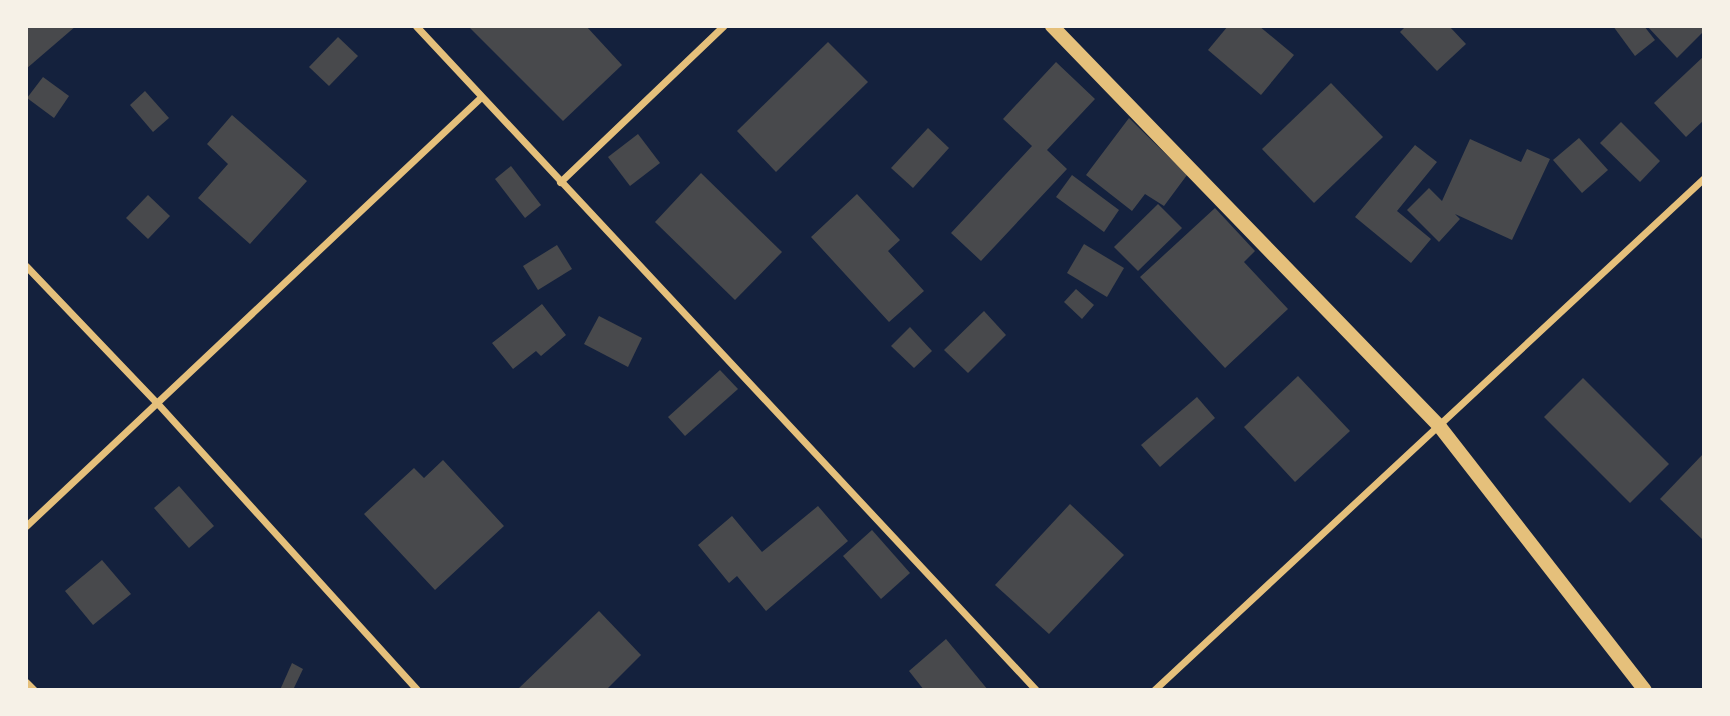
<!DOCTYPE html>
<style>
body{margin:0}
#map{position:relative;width:1730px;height:716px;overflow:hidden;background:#14213d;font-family:Helvetica,sans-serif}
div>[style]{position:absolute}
.building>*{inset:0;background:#48494c}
.minor>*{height:7px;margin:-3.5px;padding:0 3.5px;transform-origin:3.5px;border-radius:3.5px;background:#e5c07b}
.secondary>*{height:14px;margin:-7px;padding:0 7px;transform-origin:7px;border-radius:7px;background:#e5c07b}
span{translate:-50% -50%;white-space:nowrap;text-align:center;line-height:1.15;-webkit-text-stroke:7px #f6f1e7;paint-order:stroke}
.frame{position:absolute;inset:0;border:28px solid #f6f1e7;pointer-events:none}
</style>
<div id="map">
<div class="building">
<i style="clip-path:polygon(26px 26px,76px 26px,26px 69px)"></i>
<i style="clip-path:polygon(468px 26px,586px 26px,622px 65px,563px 121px)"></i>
<i style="clip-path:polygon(1228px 26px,1259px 26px,1294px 55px,1261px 95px,1208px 50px)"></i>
<i style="clip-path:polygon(1406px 26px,1449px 26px,1466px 44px,1437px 71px,1400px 32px)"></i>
<i style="clip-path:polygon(1613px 26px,1644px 26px,1655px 40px,1635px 56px)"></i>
<i style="clip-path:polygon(1647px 26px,1703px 26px,1704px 31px,1677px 58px)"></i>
<i style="clip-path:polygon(338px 37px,358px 56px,329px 86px,309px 67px)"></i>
<i style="clip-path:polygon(828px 42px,868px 82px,776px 172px,737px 131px)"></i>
<i style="clip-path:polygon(1704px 56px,1704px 120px,1686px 137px,1654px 103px)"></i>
<i style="clip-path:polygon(1056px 62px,1095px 99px,1047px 150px,1067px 169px,981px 261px,951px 233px,1032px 146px,1003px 119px)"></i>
<i style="clip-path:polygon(43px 77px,69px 96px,54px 118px,27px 98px)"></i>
<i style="clip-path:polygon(1331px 83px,1383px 137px,1314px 203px,1262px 149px)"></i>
<i style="clip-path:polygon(145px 91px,169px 118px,153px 132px,130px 105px)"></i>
<i style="clip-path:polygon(232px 115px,307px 181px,250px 244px,198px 198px,228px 164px,207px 144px)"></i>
<i style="clip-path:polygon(1129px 118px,1187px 175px,1164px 206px,1145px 194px,1132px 211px,1086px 175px)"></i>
<i style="clip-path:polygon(1621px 122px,1660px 161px,1640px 182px,1600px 143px)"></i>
<i style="clip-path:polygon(928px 128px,949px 148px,913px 188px,891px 168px)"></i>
<i style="clip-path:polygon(638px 134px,660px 163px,630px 186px,608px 157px)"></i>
<i style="clip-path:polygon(1579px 138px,1608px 170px,1582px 193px,1553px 160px)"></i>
<i style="clip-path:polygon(1470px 139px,1521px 162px,1527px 149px,1550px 159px,1512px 240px,1455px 214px,1460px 219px,1439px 242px,1407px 210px,1429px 188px,1442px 201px)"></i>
<i style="clip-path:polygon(1415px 145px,1437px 162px,1397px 211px,1431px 239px,1411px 263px,1355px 217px)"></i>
<i style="clip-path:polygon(511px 166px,541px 205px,525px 218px,495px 179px)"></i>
<i style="clip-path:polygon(701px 173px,782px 252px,735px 300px,655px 222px)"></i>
<i style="clip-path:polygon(1072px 175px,1119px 210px,1104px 232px,1056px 197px)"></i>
<i style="clip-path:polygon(857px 194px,900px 240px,888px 251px,924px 291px,889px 322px,811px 237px)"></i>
<i style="clip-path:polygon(148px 195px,170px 216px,148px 239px,126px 218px)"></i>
<i style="clip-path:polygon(1158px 204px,1182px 228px,1138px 271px,1114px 247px)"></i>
<i style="clip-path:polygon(1215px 208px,1255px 251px,1244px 262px,1288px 309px,1225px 368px,1140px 277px)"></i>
<i style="clip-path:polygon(1084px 244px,1124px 268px,1107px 297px,1067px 273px)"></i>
<i style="clip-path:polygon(557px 245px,572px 269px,538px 290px,523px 266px)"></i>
<i style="clip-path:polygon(1076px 289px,1094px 305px,1082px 319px,1064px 302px)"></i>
<i style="clip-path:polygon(542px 304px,566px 335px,541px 356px,536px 351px,513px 369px,492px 343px)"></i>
<i style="clip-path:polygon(984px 311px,1006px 335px,968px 373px,944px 350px)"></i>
<i style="clip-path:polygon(599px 316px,642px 338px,628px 367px,584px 344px)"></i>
<i style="clip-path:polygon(910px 327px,932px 351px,914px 368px,891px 346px)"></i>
<i style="clip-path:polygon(720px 370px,738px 389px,685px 436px,668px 417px)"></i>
<i style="clip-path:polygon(1298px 376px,1350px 431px,1295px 482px,1244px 427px)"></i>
<i style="clip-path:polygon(1583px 378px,1669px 464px,1630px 503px,1544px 417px)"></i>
<i style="clip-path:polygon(1197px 397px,1215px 418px,1160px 467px,1141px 445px)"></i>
<i style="clip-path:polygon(1704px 453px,1704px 537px,1702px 539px,1660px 499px)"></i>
<i style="clip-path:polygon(443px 460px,504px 526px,435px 590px,364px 514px,414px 468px,424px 478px)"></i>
<i style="clip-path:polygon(179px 486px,214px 526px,189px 548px,154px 508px)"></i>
<i style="clip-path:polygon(1070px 504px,1124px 555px,1049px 634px,995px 585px)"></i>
<i style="clip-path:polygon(818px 506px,848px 541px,766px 611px,737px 576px,729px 583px,698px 545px,732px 516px,762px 552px)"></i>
<i style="clip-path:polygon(872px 530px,910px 573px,881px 599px,843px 556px)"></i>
<i style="clip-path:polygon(102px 560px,131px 594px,93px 625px,65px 591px)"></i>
<i style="clip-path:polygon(599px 611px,641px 655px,606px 690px,517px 690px)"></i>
<i style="clip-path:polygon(946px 639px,988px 690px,924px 690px,909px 671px)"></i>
<i style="clip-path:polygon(292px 663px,303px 669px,293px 690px,280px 690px)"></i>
</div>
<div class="minor">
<i style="left:416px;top:26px;width:908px;rotate:46.96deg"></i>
<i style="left:560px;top:182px;width:226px;rotate:-43.7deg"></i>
<i style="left:26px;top:266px;width:191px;rotate:46.3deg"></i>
<i style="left:158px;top:404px;width:386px;rotate:47.8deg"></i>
<i style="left:26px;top:526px;width:625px;rotate:-43.32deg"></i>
<i style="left:26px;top:682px;width:11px;rotate:45deg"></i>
<i style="left:1154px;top:690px;width:751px;rotate:-42.95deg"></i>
</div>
<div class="secondary">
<i style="left:1052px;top:26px;width:558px;rotate:45.94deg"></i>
<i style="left:1440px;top:427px;width:333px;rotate:52.1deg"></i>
</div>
<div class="frame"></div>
</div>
